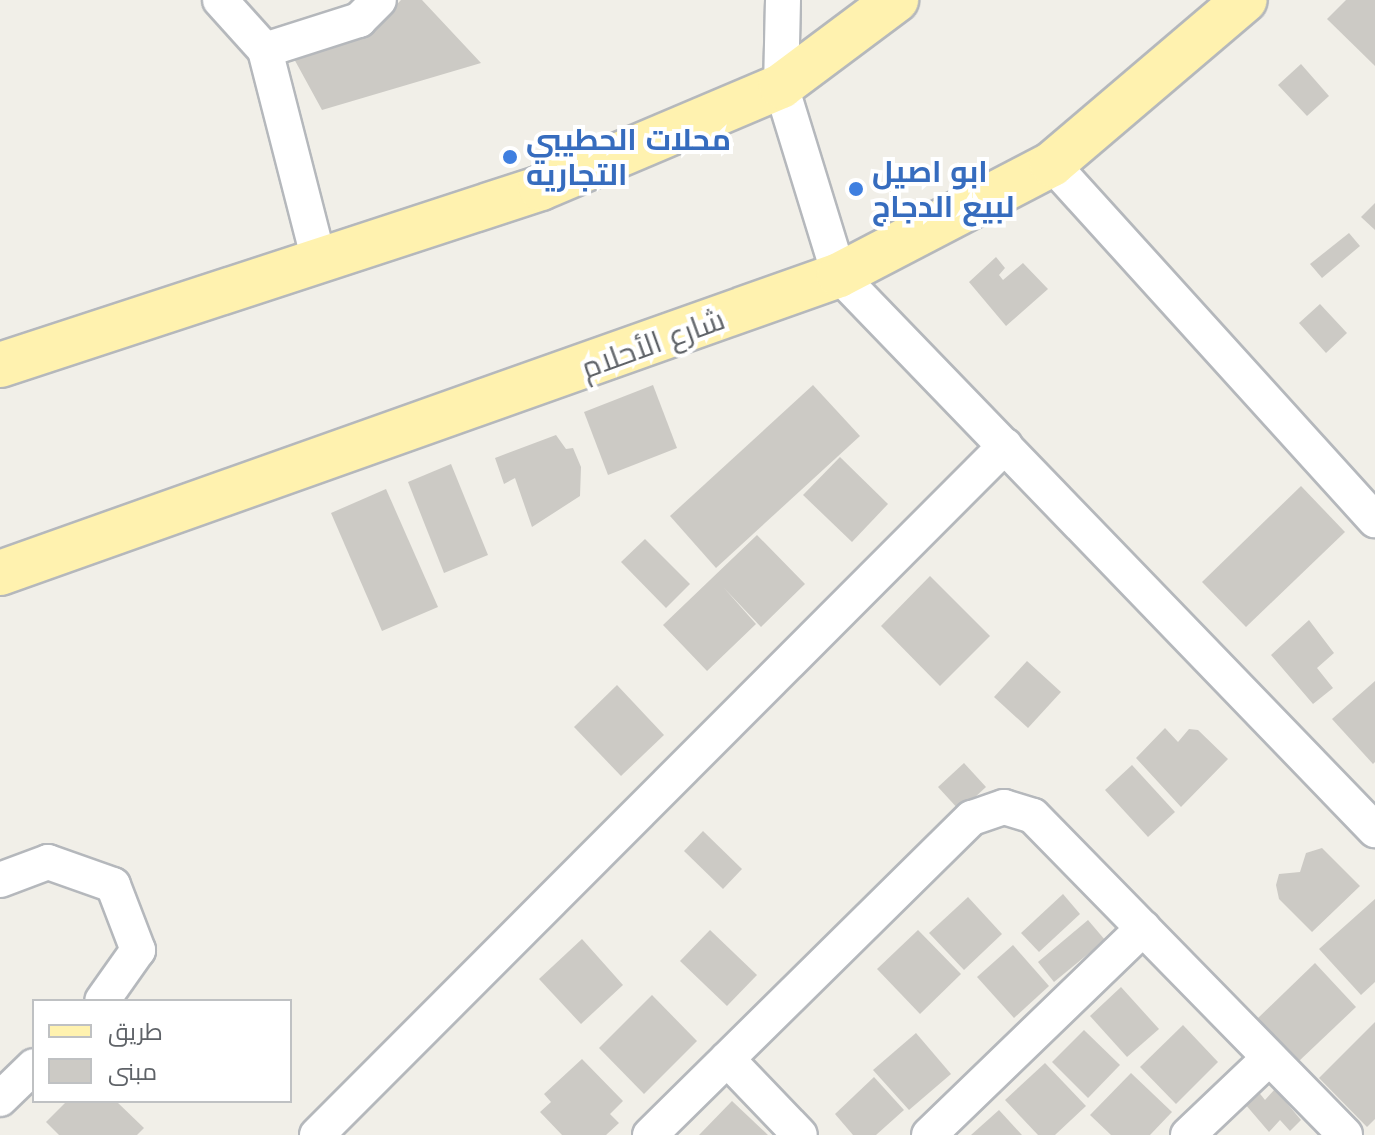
<!DOCTYPE html>
<meta charset="utf-8">
<style>
body{margin:0}
#map{position:relative;width:1375px;height:1135px;overflow:hidden;background:#f1efe8;font-family:Jost,Cairo,sans-serif}
div>[style]{position:absolute}
.building>*{inset:0;background:#cccac5}
.roads{filter:drop-shadow(2px 0 #b5b8bc) drop-shadow(-2px 0 #b5b8bc) drop-shadow(0 2px #b5b8bc) drop-shadow(0 -2px #b5b8bc)}
.minor>*{height:34px;margin:-17px;padding:0 17px;transform-origin:17px;border-radius:17px;background:#fff}
.primary>*{height:44px;margin:-22px;padding:0 22px;transform-origin:22px;border-radius:22px;background:#fff2af}
.dots>*{width:22px;height:22px;translate:-50% -50%;box-sizing:border-box;border:4px solid #fff;border-radius:50%}
span{translate:-50% -50%;white-space:nowrap;text-align:center;line-height:1.15;-webkit-text-stroke:8px #fff;paint-order:stroke}
.shop-label{font-size:30px;color:#366cbe;font-weight:700}
.left{translate:0 -50%;text-align:left}
.street-label{font-size:30px;color:#5f6368}
.legend{position:absolute;left:32px;top:999px;width:260px;height:104px;box-sizing:border-box;background:#fff;border:2px solid #bfc1c3;margin:0;padding:10px 14px;list-style:none;font-size:24px;color:#5f6368}
.legend li{display:flex;align-items:center;gap:16px;height:40px}
.legend b{width:40px;border:2px solid #bfc1c3}
</style>
<div id="map">
<div class="building">
<i style="clip-path:polygon(401px 0,422px 0,481px 63px,322px 110px,293px 57px,370px 33px)"></i>
<i style="clip-path:polygon(1346px 0,1375px 0,1375px 66px,1327px 19px)"></i>
<i style="clip-path:polygon(1301px 64px,1329px 96px,1307px 116px,1278px 85px)"></i>
<i style="clip-path:polygon(1375px 203px,1375px 230px,1361px 217px)"></i>
<i style="clip-path:polygon(1349px 233px,1360px 246px,1322px 278px,1310px 264px)"></i>
<i style="clip-path:polygon(996px 257px,1005px 268px,999px 275px,1003px 280px,1023px 263px,1048px 289px,1006px 326px,969px 282px)"></i>
<i style="clip-path:polygon(1320px 304px,1347px 333px,1326px 353px,1299px 323px)"></i>
<i style="clip-path:polygon(653px 385px,677px 448px,608px 475px,584px 412px)"></i>
<i style="clip-path:polygon(813px 385px,860px 436px,716px 568px,670px 516px)"></i>
<i style="clip-path:polygon(556px 435px,566px 449px,573px 448px,581px 467px,580px 496px,532px 527px,515px 478px,504px 484px,495px 458px)"></i>
<i style="clip-path:polygon(840px 457px,888px 504px,852px 542px,803px 495px)"></i>
<i style="clip-path:polygon(451px 464px,488px 555px,444px 573px,408px 482px)"></i>
<i style="clip-path:polygon(1301px 486px,1345px 532px,1246px 627px,1202px 582px)"></i>
<i style="clip-path:polygon(386px 489px,438px 607px,382px 631px,331px 513px)"></i>
<i style="clip-path:polygon(757px 535px,805px 584px,761px 627px,724px 588px,756px 624px,707px 671px,663px 625px)"></i>
<i style="clip-path:polygon(645px 539px,690px 584px,666px 608px,621px 562px)"></i>
<i style="clip-path:polygon(930px 576px,990px 636px,940px 686px,881px 626px)"></i>
<i style="clip-path:polygon(1309px 620px,1334px 653px,1317px 668px,1333px 688px,1313px 704px,1271px 655px)"></i>
<i style="clip-path:polygon(1027px 661px,1061px 692px,1028px 728px,994px 697px)"></i>
<i style="clip-path:polygon(1375px 681px,1375px 762px,1373px 764px,1332px 719px)"></i>
<i style="clip-path:polygon(617px 685px,664px 735px,621px 776px,574px 727px)"></i>
<i style="clip-path:polygon(1165px 728px,1178px 742px,1189px 729px,1198px 730px,1228px 759px,1181px 807px,1136px 758px)"></i>
<i style="clip-path:polygon(964px 763px,986px 787px,960px 811px,938px 787px)"></i>
<i style="clip-path:polygon(1132px 765px,1175px 812px,1148px 837px,1105px 790px)"></i>
<i style="clip-path:polygon(703px 831px,742px 869px,723px 889px,684px 851px)"></i>
<i style="clip-path:polygon(1322px 848px,1360px 886px,1312px 932px,1279px 899px,1276px 885px,1279px 874px,1300px 872px,1306px 853px)"></i>
<i style="clip-path:polygon(1063px 894px,1080px 914px,1039px 952px,1021px 933px)"></i>
<i style="clip-path:polygon(968px 897px,1002px 934px,964px 970px,929px 933px)"></i>
<i style="clip-path:polygon(1375px 899px,1375px 982px,1361px 995px,1319px 949px)"></i>
<i style="clip-path:polygon(1088px 920px,1105px 940px,1054px 982px,1038px 962px)"></i>
<i style="clip-path:polygon(710px 930px,757px 975px,727px 1006px,680px 961px)"></i>
<i style="clip-path:polygon(918px 930px,961px 974px,920px 1014px,877px 969px)"></i>
<i style="clip-path:polygon(582px 939px,623px 985px,581px 1024px,539px 979px)"></i>
<i style="clip-path:polygon(1013px 945px,1049px 986px,1014px 1018px,977px 977px)"></i>
<i style="clip-path:polygon(1315px 963px,1356px 1007px,1298px 1062px,1257px 1019px)"></i>
<i style="clip-path:polygon(1121px 987px,1159px 1029px,1127px 1057px,1090px 1016px)"></i>
<i style="clip-path:polygon(652px 995px,697px 1041px,644px 1094px,599px 1048px)"></i>
<i style="clip-path:polygon(1375px 1022px,1375px 1119px,1367px 1127px,1319px 1078px)"></i>
<i style="clip-path:polygon(1183px 1025px,1218px 1062px,1176px 1104px,1140px 1067px)"></i>
<i style="clip-path:polygon(1084px 1030px,1120px 1065px,1088px 1098px,1052px 1062px)"></i>
<i style="clip-path:polygon(916px 1033px,951px 1074px,909px 1110px,873px 1070px)"></i>
<i style="clip-path:polygon(582px 1059px,623px 1101px,610px 1114px,619px 1123px,606px 1135px,562px 1135px,540px 1112px,551px 1102px,544px 1094px)"></i>
<i style="clip-path:polygon(1045px 1063px,1086px 1106px,1055px 1135px,1038px 1135px,1005px 1100px)"></i>
<i style="clip-path:polygon(1131px 1073px,1172px 1112px,1150px 1135px,1111px 1135px,1090px 1115px)"></i>
<i style="clip-path:polygon(874px 1077px,904px 1110px,876px 1135px,853px 1135px,835px 1114px)"></i>
<i style="clip-path:polygon(1275px 1089px,1301px 1120px,1290px 1131px,1280px 1120px,1269px 1132px,1245px 1104px,1257px 1090px,1265px 1100px)"></i>
<i style="clip-path:polygon(67px 1101px,116px 1101px,144px 1128px,137px 1135px,59px 1135px,46px 1122px)"></i>
<i style="clip-path:polygon(732px 1101px,768px 1135px,699px 1135px)"></i>
<i style="clip-path:polygon(999px 1110px,1022px 1135px,971px 1135px)"></i>
</div>
<div class="roads">
<div class="minor">
<i style="left:220px;top:0;width:67px;rotate:48deg"></i>
<i style="left:265px;top:50px;width:218px;rotate:75.6deg"></i>
<i style="left:783px;top:0;width:86px;rotate:91.3deg"></i>
<i style="left:781px;top:86px;width:198px;rotate:72.9deg"></i>
<i style="left:839px;top:275px;width:772px;rotate:46deg"></i>
<i style="left:265px;top:50px;width:99px;rotate:-17.7deg"></i>
<i style="left:359px;top:20px;width:28px;rotate:-45deg"></i>
<i style="left:1052px;top:164px;width:481px;rotate:47.8deg"></i>
<i style="left:0;top:880px;width:51px;rotate:-20.6deg"></i>
<i style="left:48px;top:862px;width:69px;rotate:19.5deg"></i>
<i style="left:113px;top:885px;width:70px;rotate:69deg"></i>
<i style="left:138px;top:950px;width:62px;rotate:125.2deg"></i>
<i style="left:727px;top:1059px;width:105px;rotate:46.2deg"></i>
<i style="left:0;top:1099px;width:47px;rotate:-44.1deg"></i>
<i style="left:317px;top:1135px;width:974px;rotate:-45.04deg"></i>
<i style="left:650px;top:1135px;width:452px;rotate:-44.6deg"></i>
<i style="left:972px;top:818px;width:34px;rotate:-19deg"></i>
<i style="left:1004px;top:807px;width:30px;rotate:17deg"></i>
<i style="left:1033px;top:816px;width:446px;rotate:45.6deg"></i>
<i style="left:929px;top:1135px;width:298px;rotate:-44deg"></i>
<i style="left:1188px;top:1135px;width:112px;rotate:-43.5deg"></i>
</div>
<div class="primary">
<i style="left:0;top:365px;width:569px;rotate:-18.12deg"></i>
<i style="left:541px;top:188px;width:261px;rotate:-23deg"></i>
<i style="left:781px;top:86px;width:144px;rotate:-36.8deg"></i>
<i style="left:0;top:573px;width:890px;rotate:-19.55deg"></i>
<i style="left:839px;top:275px;width:240px;rotate:-27.5deg"></i>
<i style="left:1052px;top:164px;width:253px;rotate:-40.4deg"></i>
</div>
</div>
<div class="dots">
<i style="left:510px;top:157px;background:#3f7fe0"></i>
<i style="left:856px;top:189px;background:#3f7fe0"></i>
</div>
<div class="shop-label">
<span class="left" style="left:526px;top:157px">محلات الحطيبي<br>التجاريه</span>
<span class="left" style="left:872px;top:189px">ابو اصيل<br>لبيع الدجاج</span>
</div>
<div class="street-label">
<span style="left:653px;top:344px;rotate:-20deg">شارع الأحلام</span>
</div>
<ul class="legend">
<li><b style="height:10px;background:#fff2af"></b>طريق</li>
<li><b style="height:22px;background:#cccac5"></b>مبنى</li>
</ul>
</div>
